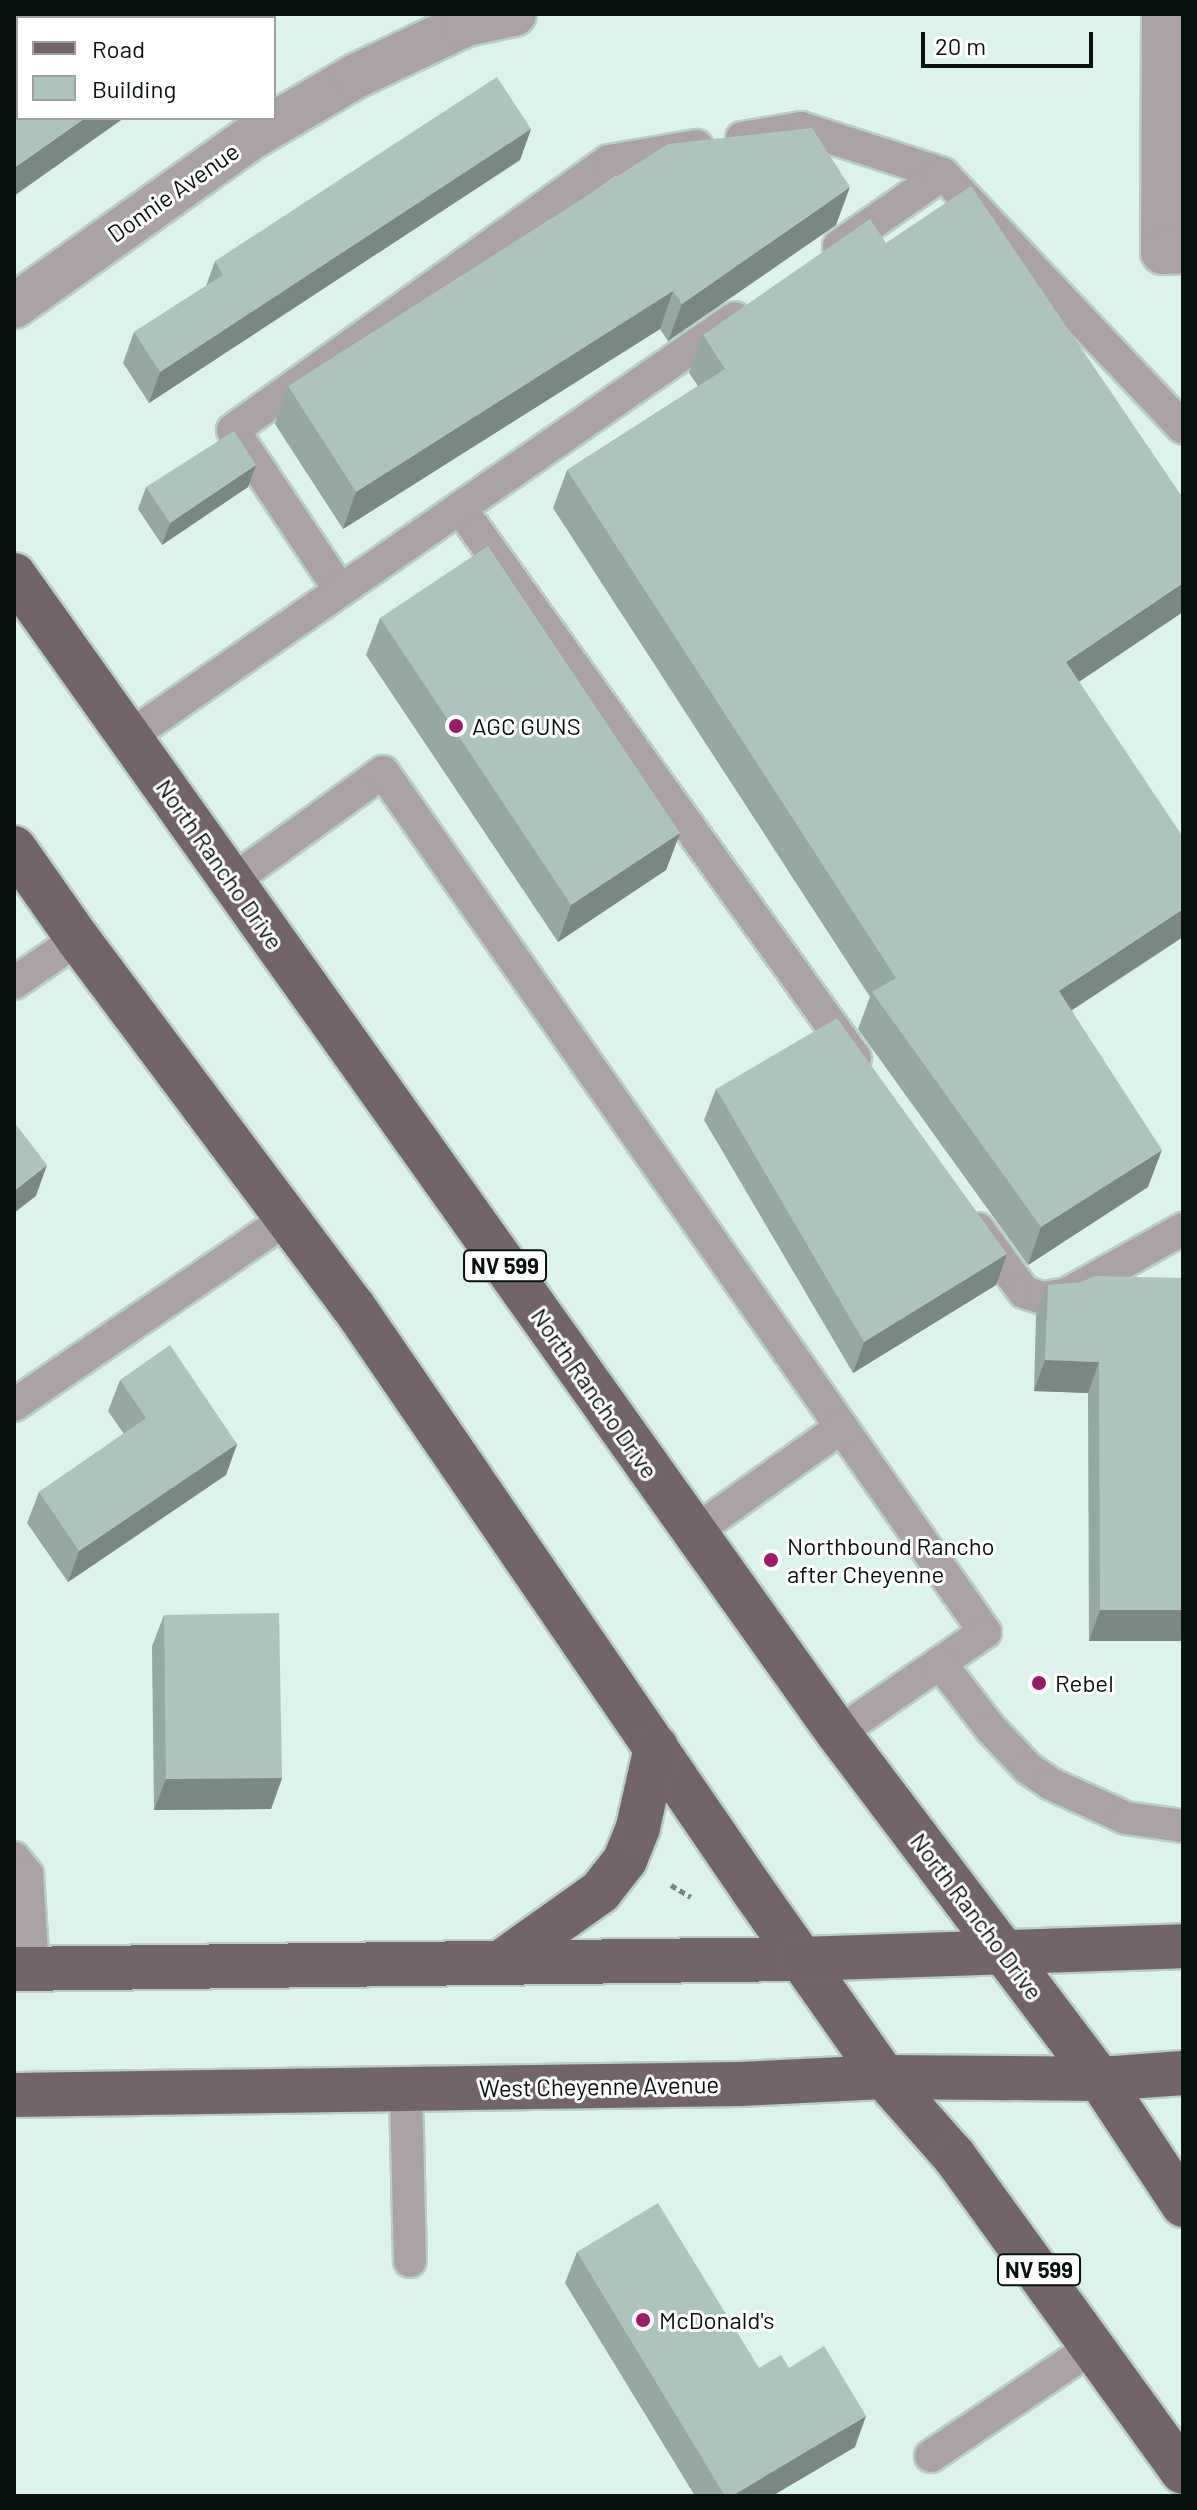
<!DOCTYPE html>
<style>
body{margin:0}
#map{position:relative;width:1197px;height:2510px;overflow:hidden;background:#dbf2ed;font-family:Barlow,sans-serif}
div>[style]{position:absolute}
.path>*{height:5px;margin-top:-2.5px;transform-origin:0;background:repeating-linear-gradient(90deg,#778784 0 6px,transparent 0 10px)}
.roads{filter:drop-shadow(2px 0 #b9cec9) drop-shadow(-2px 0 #b9cec9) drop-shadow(0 2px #b9cec9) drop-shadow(0 -2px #b9cec9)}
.service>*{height:32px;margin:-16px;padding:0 16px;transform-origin:16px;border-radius:16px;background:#aaa2a5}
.minor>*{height:44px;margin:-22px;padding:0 22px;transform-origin:22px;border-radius:22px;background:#aaa2a5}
.primary>*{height:44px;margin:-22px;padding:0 22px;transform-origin:22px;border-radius:22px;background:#73646b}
.wall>*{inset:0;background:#95a8a3}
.shaded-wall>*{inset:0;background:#798885}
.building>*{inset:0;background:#adc3be}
.dots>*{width:22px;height:22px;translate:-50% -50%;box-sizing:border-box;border:4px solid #fff;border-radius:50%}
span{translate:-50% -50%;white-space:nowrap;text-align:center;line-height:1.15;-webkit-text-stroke:6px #fff;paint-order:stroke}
.shield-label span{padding:2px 6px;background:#fff;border:2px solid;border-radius:6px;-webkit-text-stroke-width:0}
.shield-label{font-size:22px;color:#09110f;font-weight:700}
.street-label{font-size:24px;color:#09110f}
.poi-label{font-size:24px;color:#09110f}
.left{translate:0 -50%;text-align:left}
.frame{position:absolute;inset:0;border:16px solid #09110f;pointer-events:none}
.legend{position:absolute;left:16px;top:16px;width:260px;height:104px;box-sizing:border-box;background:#fff;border:2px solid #9da09f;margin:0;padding:10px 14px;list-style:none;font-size:24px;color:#09110f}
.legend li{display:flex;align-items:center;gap:16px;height:40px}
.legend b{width:40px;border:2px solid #9da09f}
.scale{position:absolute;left:921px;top:32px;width:172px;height:36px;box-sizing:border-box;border:4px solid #09110f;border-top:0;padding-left:10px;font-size:24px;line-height:28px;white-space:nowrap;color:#09110f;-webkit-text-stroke:6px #fff;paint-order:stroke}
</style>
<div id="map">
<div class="path">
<i style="left:671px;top:1885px;width:23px;rotate:31deg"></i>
</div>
<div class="roads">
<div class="service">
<i style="left:189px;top:18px;width:8px;rotate:-30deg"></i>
<i style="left:742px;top:138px;width:60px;rotate:-9.6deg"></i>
<i style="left:801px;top:128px;width:149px;rotate:17.9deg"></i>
<i style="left:839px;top:246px;width:126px;rotate:-34.7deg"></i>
<i style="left:943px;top:174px;width:349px;rotate:46.6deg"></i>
<i style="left:460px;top:508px;width:677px;rotate:54.31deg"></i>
<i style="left:340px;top:590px;width:192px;rotate:-123.8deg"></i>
<i style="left:233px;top:430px;width:462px;rotate:-35.6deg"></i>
<i style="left:609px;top:161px;width:89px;rotate:-9.7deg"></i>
<i style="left:130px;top:736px;width:735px;rotate:-34.64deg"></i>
<i style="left:232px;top:881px;width:186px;rotate:-35.8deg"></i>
<i style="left:383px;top:772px;width:1050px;rotate:55.01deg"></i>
<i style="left:985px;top:1632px;width:178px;rotate:145.5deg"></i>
<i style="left:14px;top:983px;width:78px;rotate:-34.5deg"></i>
<i style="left:978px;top:1229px;width:78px;rotate:53.9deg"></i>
<i style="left:1024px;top:1292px;width:20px;rotate:18deg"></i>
<i style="left:1043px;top:1298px;width:24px;rotate:-9deg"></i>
<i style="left:1067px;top:1294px;width:133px;rotate:-29.3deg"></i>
<i style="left:14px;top:1405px;width:334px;rotate:-34.3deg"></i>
<i style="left:694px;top:1532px;width:181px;rotate:-35.4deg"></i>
<i style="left:940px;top:1663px;width:83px;rotate:52.3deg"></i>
<i style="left:991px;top:1729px;width:55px;rotate:46.5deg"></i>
<i style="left:1029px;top:1769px;width:27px;rotate:34deg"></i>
<i style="left:1051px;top:1784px;width:82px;rotate:24.4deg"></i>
<i style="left:1126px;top:1818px;width:58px;rotate:8deg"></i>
<i style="left:14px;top:1858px;width:21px;rotate:51deg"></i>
<i style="left:27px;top:1874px;width:95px;rotate:86.4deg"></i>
<i style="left:406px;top:2089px;width:172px;rotate:88.7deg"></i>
<i style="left:931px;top:2456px;width:197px;rotate:-34deg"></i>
</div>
<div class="minor">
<i style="left:1164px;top:14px;width:238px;rotate:90.2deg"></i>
<i style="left:1163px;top:252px;width:20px;rotate:-3deg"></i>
<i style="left:14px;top:306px;width:292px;rotate:-35.4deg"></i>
<i style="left:252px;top:137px;width:121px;rotate:-30.4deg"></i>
<i style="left:356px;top:76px;width:122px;rotate:-25.3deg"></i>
<i style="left:466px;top:24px;width:49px;rotate:-11.8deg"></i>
</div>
<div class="primary">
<i style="left:14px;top:575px;width:1421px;rotate:54.57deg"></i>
<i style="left:838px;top:1733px;width:434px;rotate:52.9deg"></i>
<i style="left:1100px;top:2079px;width:151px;rotate:56.6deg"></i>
<i style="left:14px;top:848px;width:111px;rotate:54.9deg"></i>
<i style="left:78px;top:939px;width:459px;rotate:53.2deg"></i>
<i style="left:353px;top:1306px;width:706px;rotate:55.61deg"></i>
<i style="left:752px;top:1889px;width:230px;rotate:54.9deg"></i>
<i style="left:884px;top:2077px;width:106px;rotate:48.5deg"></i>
<i style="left:954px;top:2156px;width:390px;rotate:54.1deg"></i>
<i style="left:500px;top:1963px;width:123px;rotate:-35.4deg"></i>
<i style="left:600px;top:1892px;width:41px;rotate:-52deg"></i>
<i style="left:625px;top:1860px;width:35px;rotate:-68deg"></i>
<i style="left:638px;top:1827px;width:82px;rotate:-77.3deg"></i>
<i style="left:14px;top:1969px;width:787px;rotate:-0.73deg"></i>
<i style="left:801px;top:1959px;width:382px;rotate:-1.9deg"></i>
<i style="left:14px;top:2095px;width:726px;rotate:-0.87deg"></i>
<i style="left:740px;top:2084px;width:144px;rotate:-2.8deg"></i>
<i style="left:884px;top:2077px;width:216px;rotate:0.5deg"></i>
<i style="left:1100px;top:2079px;width:83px;rotate:-4.1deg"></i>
</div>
</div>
<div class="wall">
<i style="clip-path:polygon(531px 129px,520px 160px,149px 403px,123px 363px,134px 332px,206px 286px,215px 261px)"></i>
<i style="clip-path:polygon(836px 225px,668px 341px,660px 329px,343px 529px,275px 424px,288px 386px)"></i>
<i style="clip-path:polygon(703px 335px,1079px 682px,1072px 1011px,1148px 1187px,1028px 1265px,858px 1029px,870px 997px,553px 508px,567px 470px,698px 386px,689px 373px)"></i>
<i style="clip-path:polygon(256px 465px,248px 487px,162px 545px,138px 509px,146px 487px)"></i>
<i style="clip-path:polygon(380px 618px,680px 833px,666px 870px,558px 942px,366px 655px)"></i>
<i style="clip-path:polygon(716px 1089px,1007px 1254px,996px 1285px,853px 1373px,704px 1120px)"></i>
<i style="clip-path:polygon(1183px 1278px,1183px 1641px,1089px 1641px,1088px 1393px,1034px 1391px,1036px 1316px,1048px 1285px)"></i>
<i style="clip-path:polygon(120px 1380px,237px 1444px,226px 1475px,68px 1582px,27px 1523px,39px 1492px,124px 1434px,108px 1411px)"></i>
<i style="clip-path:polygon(164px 1615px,282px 1778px,271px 1809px,154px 1810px,152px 1646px)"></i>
<i style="clip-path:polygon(577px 2252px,759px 2368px,789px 2368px,855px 2447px,772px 2496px,695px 2496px,565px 2283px)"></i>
</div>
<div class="shaded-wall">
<i style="clip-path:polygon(85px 118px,124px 118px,14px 196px,14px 168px)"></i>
<i style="clip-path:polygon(531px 129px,520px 160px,149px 403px,160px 372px)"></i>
<i style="clip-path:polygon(850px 187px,836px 225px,668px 341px,682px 304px)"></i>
<i style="clip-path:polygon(673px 291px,660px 329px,343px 529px,356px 492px)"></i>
<i style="clip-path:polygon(256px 465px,248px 487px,162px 545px,170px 523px)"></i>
<i style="clip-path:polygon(1183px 583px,1183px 612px,1052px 700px,1066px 662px)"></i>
<i style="clip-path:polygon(680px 833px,666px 870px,558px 942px,571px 905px)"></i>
<i style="clip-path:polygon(1183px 909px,1183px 937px,1045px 1028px,1059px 991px)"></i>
<i style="clip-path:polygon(1162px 1150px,1148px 1187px,1028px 1265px,1041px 1227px)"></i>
<i style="clip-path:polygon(47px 1165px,36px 1196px,14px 1213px,14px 1191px)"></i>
<i style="clip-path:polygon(1007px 1254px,996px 1285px,853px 1373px,864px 1342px)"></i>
<i style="clip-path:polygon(1045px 1360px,1099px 1362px,1088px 1393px,1034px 1391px)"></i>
<i style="clip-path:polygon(237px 1444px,226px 1475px,68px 1582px,79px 1551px)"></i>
<i style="clip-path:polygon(1100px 1610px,1183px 1610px,1183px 1641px,1089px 1641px)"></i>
<i style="clip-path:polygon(282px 1778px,271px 1809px,154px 1810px,166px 1779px)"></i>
<i style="clip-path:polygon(866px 2416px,855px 2447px,772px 2496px,732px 2496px)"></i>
</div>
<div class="building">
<i style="clip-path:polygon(14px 14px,116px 14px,119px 18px,18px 18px,18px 118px,85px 118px,14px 168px)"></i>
<i style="clip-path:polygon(497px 77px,531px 129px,160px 372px,134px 332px,223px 275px,215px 261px)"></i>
<i style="clip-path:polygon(812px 128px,850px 187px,682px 304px,673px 291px,356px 492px,288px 386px,668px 144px)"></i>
<i style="clip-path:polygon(971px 186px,1183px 498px,1183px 583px,1066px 662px,1183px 837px,1183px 909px,1059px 991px,1162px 1150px,1041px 1227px,872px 992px,896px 978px,567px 470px,725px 369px,703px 335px,870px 219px,886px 243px)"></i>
<i style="clip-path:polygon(234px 431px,256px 465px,170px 523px,146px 487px)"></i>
<i style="clip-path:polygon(488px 546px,680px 833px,571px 905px,380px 618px)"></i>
<i style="clip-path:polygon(837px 1018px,1007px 1254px,864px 1342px,716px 1089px)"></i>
<i style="clip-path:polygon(14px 1122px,47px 1165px,14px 1191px)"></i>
<i style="clip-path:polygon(1095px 1276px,1183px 1278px,1183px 1610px,1100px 1610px,1099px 1362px,1045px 1360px,1048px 1285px,1081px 1282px)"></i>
<i style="clip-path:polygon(170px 1345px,237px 1444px,79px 1551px,39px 1492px,146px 1418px,120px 1380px)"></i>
<i style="clip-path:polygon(279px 1613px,282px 1778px,166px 1779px,164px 1615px)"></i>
<i style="clip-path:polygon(658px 2203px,759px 2368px,781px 2355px,789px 2368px,824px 2346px,866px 2416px,732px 2496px,725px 2496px,577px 2252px)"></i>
</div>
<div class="dots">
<i style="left:456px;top:726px;background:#9d196a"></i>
<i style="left:771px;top:1560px;background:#9d196a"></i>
<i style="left:1039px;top:1683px;background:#9d196a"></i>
<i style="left:643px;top:2320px;background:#9d196a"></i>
</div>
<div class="shield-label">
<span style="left:505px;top:1266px">NV 599</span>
<span style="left:1039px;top:2270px">NV 599</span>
</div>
<div class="street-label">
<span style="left:173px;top:192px;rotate:-35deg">Donnie Avenue</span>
<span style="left:220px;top:864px;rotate:55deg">North Rancho Drive</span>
<span style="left:595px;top:1393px;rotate:55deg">North Rancho Drive</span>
<span style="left:977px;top:1916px;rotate:53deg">North Rancho Drive</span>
<span style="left:599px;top:2086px;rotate:-1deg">West Cheyenne Avenue</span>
</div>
<div class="poi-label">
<span class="left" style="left:472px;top:726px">AGC GUNS</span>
<span class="left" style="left:787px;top:1560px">Northbound Rancho<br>after Cheyenne</span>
<span class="left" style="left:1055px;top:1683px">Rebel</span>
<span class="left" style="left:659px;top:2320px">McDonald's</span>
</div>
<div class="frame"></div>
<ul class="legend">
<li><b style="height:10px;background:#73646b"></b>Road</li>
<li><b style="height:22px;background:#adc3be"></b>Building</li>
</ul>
<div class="scale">20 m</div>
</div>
